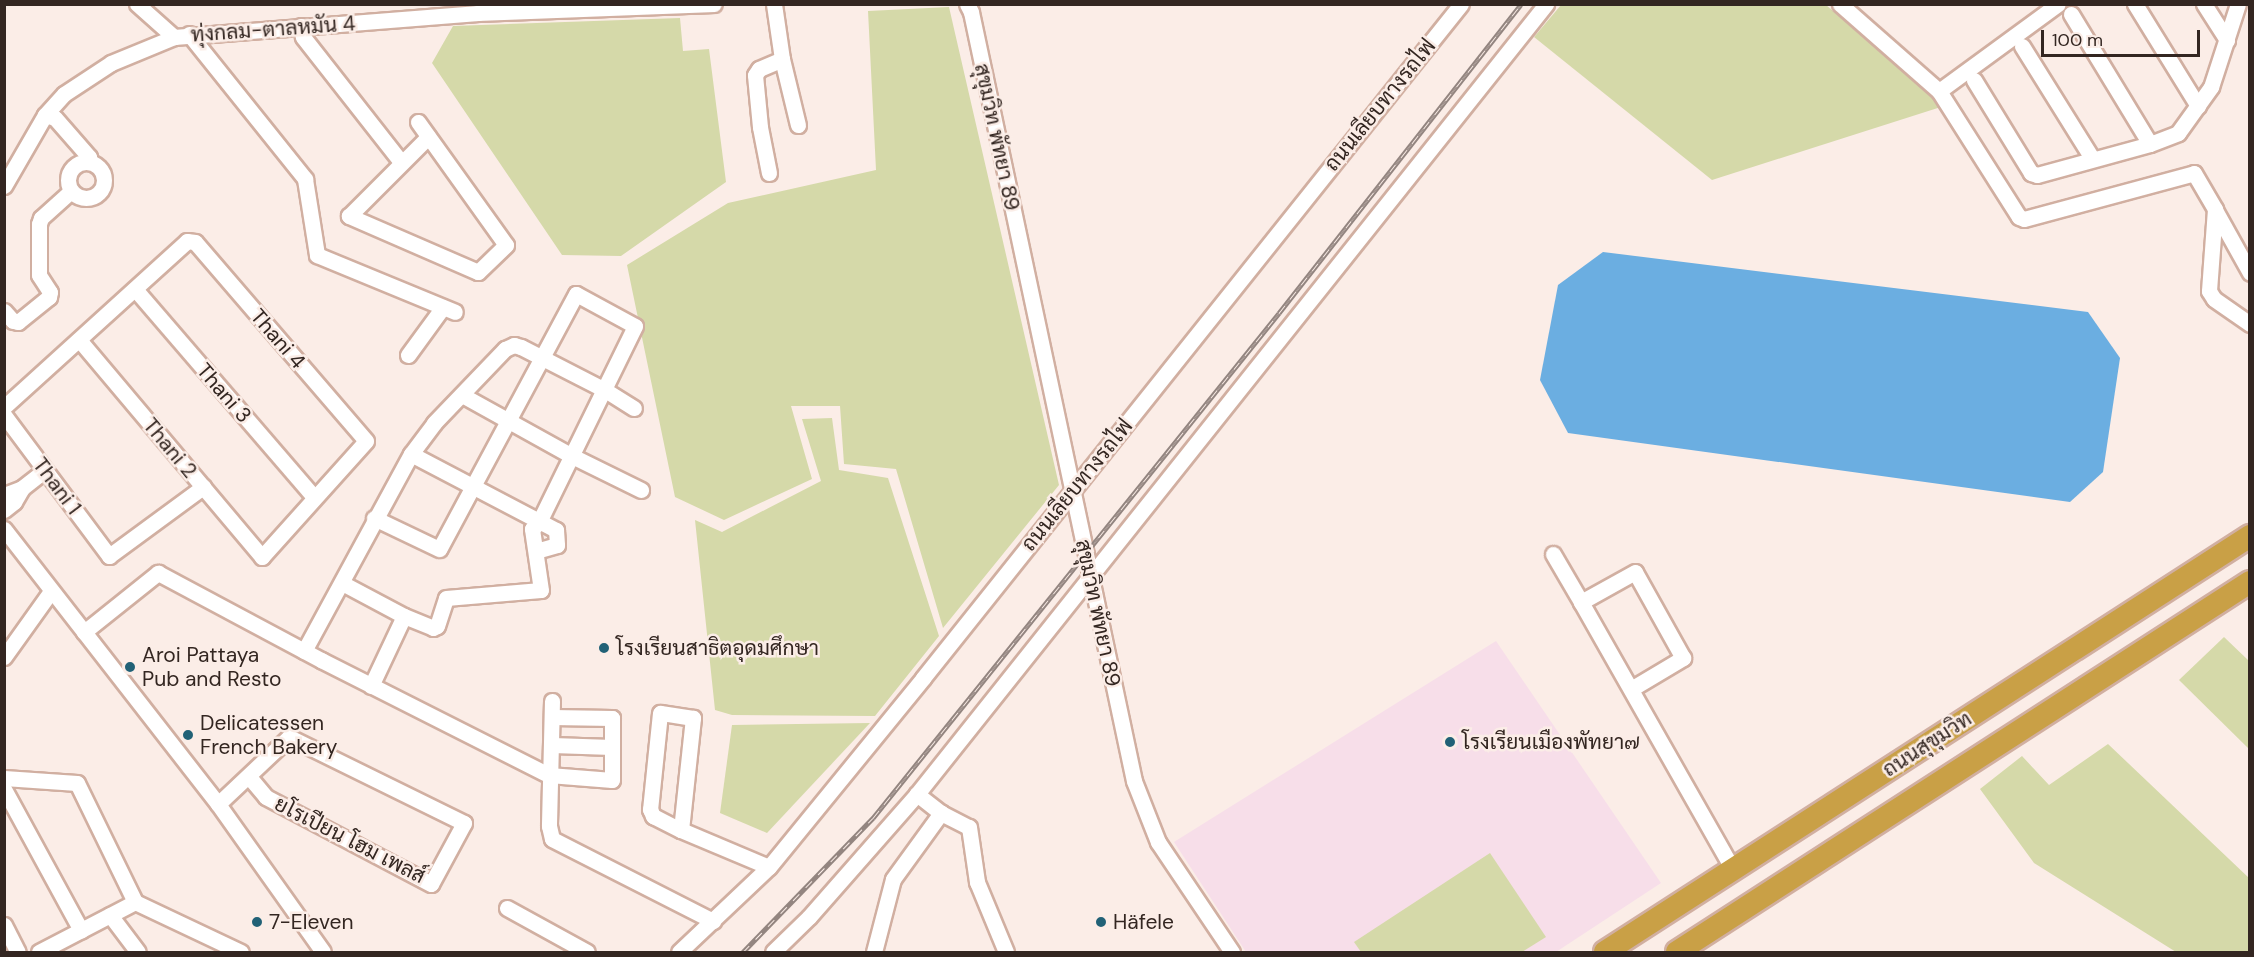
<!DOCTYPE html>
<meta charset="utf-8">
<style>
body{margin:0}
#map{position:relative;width:2254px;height:957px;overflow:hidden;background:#fbede7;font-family:"DM Sans",Sarabun,sans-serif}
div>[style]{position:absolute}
.education>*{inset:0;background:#f7dee9}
.green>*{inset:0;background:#d5d9a9}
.water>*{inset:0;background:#6baee1}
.roads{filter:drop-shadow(2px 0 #d1afa1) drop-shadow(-2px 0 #d1afa1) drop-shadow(0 2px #d1afa1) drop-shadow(0 -2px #d1afa1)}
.minor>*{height:15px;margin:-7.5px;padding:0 7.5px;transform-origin:7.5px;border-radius:7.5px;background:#fff}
.minor>.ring{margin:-7.5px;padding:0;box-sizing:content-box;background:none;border:15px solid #fff;border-radius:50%}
.highway>*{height:22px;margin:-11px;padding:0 11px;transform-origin:11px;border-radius:11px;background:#c9a046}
.rail>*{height:5px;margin-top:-2.5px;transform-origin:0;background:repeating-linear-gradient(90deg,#fbede7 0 9px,#938580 0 18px);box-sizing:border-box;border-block:2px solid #938580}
.dots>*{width:16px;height:16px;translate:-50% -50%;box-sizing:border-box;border:3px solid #fbede7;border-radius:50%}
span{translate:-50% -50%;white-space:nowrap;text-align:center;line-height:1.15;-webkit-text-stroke:5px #fbede7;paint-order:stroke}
.street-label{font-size:21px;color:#332621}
.poi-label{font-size:21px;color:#332621}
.left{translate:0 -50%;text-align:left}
.frame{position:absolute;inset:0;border:6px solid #332621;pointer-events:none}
.scale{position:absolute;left:2041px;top:30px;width:159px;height:27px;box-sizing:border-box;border:3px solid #332621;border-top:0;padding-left:8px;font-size:18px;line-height:21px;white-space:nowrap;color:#332621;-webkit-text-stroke:4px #fbede7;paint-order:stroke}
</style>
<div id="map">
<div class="education">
<i style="clip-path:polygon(1496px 641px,1661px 883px,1556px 952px,1246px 952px,1174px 842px)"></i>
</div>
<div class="green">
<i style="clip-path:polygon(1561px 5px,1826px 5px,1944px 106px,1712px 180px,1534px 37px)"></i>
<i style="clip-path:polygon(949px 7px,1059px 485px,943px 628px,896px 469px,844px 464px,840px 406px,791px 406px,812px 479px,724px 520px,675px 497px,627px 265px,728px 203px,876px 170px,868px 11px)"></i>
<i style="clip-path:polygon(680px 18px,683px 51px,709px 49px,726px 182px,621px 256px,562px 255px,432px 63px,453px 26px)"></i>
<i style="clip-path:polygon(832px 418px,839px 470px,888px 478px,939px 636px,875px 716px,732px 715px,715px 710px,695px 520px,722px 532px,821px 481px,802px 419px)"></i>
<i style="clip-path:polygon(2224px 637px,2249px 661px,2249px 749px,2179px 680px)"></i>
<i style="clip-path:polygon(870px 723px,767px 833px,720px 813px,732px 725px)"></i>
<i style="clip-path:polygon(2108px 744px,2249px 878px,2249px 952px,2176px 952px,2034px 863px,1980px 789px,2022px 756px,2049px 785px)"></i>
<i style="clip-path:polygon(1490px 853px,1546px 937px,1522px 952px,1361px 952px,1354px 942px)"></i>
</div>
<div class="water">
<i style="clip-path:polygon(1603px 252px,2088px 312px,2120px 358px,2103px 472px,2070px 502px,1568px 433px,1540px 380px,1558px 285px)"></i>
</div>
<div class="roads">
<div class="minor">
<i style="left:137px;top:4px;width:50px;rotate:41.7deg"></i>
<i style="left:967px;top:4px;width:9px;rotate:63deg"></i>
<i style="left:971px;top:12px;width:786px;rotate:78.03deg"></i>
<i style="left:1134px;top:781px;width:66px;rotate:68.5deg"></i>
<i style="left:1158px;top:842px;width:133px;rotate:56.1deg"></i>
<i style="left:1840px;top:4px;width:132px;rotate:41.3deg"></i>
<i style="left:1939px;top:91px;width:149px;rotate:57.6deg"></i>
<i style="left:2019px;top:217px;width:5px;rotate:22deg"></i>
<i style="left:2024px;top:219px;width:176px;rotate:-15.1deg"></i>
<i style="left:2194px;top:173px;width:42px;rotate:59.7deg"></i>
<i style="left:2215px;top:209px;width:82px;rotate:94.2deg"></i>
<i style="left:2209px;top:291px;width:9px;rotate:58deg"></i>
<i style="left:2214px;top:299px;width:44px;rotate:34.8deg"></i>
<i style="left:2135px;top:4px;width:120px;rotate:58.3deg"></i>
<i style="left:2204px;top:4px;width:43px;rotate:57.4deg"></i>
<i style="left:2071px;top:14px;width:152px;rotate:58.7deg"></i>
<i style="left:301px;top:26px;width:11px;rotate:80deg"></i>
<i style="left:303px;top:37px;width:159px;rotate:51.9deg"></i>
<i style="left:189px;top:34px;width:186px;rotate:51.3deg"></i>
<i style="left:305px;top:179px;width:77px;rotate:81deg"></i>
<i style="left:317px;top:255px;width:149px;rotate:22.4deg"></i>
<i style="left:2022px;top:46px;width:132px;rotate:58deg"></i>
<i style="left:782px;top:59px;width:68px;rotate:76.4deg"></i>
<i style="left:1974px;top:80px;width:109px;rotate:58.5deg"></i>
<i style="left:2031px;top:173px;width:6px;rotate:18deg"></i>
<i style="left:2037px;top:175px;width:117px;rotate:-15.3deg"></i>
<i style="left:2150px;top:144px;width:30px;rotate:-21deg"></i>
<i style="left:2178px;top:133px;width:57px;rotate:-54.3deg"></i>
<i style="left:2211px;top:87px;width:87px;rotate:-72deg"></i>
<i style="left:1939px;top:91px;width:147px;rotate:-36.2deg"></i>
<i style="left:45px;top:115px;width:10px;rotate:17deg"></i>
<i style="left:55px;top:118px;width:52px;rotate:48.9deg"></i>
<i style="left:89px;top:157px;width:5px;rotate:79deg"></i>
<i style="left:418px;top:122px;width:151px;rotate:54.4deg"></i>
<i style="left:506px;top:245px;width:39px;rotate:136deg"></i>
<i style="left:478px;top:272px;width:141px;rotate:-156.5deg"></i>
<i style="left:349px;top:216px;width:112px;rotate:-45deg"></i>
<i class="ring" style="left:68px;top:162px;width:21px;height:21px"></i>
<i style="left:769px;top:173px;width:47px;rotate:-101.1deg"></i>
<i style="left:760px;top:127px;width:52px;rotate:-95.5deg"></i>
<i style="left:755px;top:75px;width:7px;rotate:-56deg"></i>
<i style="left:759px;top:69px;width:25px;rotate:-23deg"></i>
<i style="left:782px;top:59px;width:56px;rotate:-98.3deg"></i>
<i style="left:4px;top:186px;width:82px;rotate:-60deg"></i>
<i style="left:45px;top:115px;width:28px;rotate:-48deg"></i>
<i style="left:64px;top:94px;width:56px;rotate:-33.4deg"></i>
<i style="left:111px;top:63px;width:68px;rotate:-22.4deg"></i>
<i style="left:174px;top:37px;width:305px;rotate:-4.5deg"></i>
<i style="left:478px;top:13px;width:236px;rotate:-2.2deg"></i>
<i style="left:2215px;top:210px;width:72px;rotate:60.9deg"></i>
<i style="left:135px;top:289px;width:274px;rotate:49.3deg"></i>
<i style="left:4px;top:311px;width:13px;rotate:48deg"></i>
<i style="left:13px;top:321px;width:5px;rotate:11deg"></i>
<i style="left:18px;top:322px;width:40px;rotate:-39deg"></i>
<i style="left:49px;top:297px;width:5px;rotate:-79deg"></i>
<i style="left:50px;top:292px;width:20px;rotate:-123deg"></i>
<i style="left:39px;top:275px;width:51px;rotate:-90deg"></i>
<i style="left:39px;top:224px;width:6px;rotate:-72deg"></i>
<i style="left:41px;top:218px;width:40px;rotate:-42deg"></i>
<i style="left:408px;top:355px;width:59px;rotate:-53.9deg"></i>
<i style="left:462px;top:395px;width:126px;rotate:29deg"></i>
<i style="left:572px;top:456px;width:77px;rotate:26.2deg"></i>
<i style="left:4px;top:407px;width:247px;rotate:-42.2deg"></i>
<i style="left:187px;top:241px;width:8px;rotate:7deg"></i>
<i style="left:195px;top:242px;width:262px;rotate:49.3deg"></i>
<i style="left:366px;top:441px;width:156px;rotate:131.9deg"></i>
<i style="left:262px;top:557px;width:284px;rotate:-130.1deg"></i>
<i style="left:4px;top:415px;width:176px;rotate:53.3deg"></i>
<i style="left:109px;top:556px;width:117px;rotate:-36.3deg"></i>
<i style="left:411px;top:454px;width:164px;rotate:27.7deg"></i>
<i style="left:556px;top:530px;width:15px;rotate:86deg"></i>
<i style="left:557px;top:545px;width:22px;rotate:164deg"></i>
<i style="left:4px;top:495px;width:19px;rotate:-21deg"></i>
<i style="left:22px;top:488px;width:29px;rotate:-38deg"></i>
<i style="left:4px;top:510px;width:13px;rotate:-39deg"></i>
<i style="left:14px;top:502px;width:16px;rotate:-60deg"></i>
<i style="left:4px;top:529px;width:348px;rotate:52.1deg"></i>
<i style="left:218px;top:804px;width:181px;rotate:54.6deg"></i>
<i style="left:1553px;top:554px;width:56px;rotate:59.7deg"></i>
<i style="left:342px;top:583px;width:70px;rotate:28deg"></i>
<i style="left:404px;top:616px;width:31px;rotate:22deg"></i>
<i style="left:433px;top:628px;width:4px;rotate:-27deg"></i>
<i style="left:437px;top:626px;width:29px;rotate:-72deg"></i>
<i style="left:446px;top:598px;width:95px;rotate:-4.8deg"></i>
<i style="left:541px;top:590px;width:62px;rotate:-98.4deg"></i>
<i style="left:532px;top:529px;width:10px;rotate:-45deg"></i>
<i style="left:539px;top:522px;width:218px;rotate:-63.9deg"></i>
<i style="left:635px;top:326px;width:67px;rotate:-151.5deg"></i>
<i style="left:576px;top:294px;width:289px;rotate:118.2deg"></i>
<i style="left:439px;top:549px;width:72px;rotate:-154.5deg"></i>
<i style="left:84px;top:632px;width:95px;rotate:-38.6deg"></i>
<i style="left:158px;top:573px;width:185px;rotate:28.1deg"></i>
<i style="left:321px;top:660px;width:255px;rotate:26.8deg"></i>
<i style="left:549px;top:775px;width:63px;rotate:4.5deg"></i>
<i style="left:612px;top:780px;width:62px;rotate:-90deg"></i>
<i style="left:612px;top:718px;width:60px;rotate:-179deg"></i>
<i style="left:304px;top:651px;width:224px;rotate:-61.5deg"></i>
<i style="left:411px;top:454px;width:39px;rotate:-53deg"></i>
<i style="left:434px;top:423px;width:103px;rotate:-46.2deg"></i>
<i style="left:505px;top:349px;width:10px;rotate:-24deg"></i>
<i style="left:514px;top:345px;width:7px;rotate:16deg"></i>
<i style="left:521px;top:347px;width:94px;rotate:27.1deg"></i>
<i style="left:605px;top:390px;width:34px;rotate:32deg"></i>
<i style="left:4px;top:657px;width:81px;rotate:-54.5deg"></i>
<i style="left:371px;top:686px;width:77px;rotate:-64.8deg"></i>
<i style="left:1631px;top:689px;width:61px;rotate:-30.8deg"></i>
<i style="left:1683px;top:658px;width:98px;rotate:-119.2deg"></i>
<i style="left:1635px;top:572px;width:62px;rotate:150.9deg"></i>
<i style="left:1581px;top:602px;width:308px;rotate:60.4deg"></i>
<i style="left:552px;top:701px;width:125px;rotate:91.4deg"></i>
<i style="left:549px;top:826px;width:13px;rotate:77deg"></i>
<i style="left:552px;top:839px;width:181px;rotate:27deg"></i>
<i style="left:552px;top:745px;width:60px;rotate:1.9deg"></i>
<i style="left:4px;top:778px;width:73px;rotate:3.9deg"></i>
<i style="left:77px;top:783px;width:132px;rotate:64deg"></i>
<i style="left:135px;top:902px;width:117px;rotate:25.3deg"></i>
<i style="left:4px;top:789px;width:161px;rotate:61.4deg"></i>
<i style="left:218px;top:804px;width:98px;rotate:-43.3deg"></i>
<i style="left:289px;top:737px;width:195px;rotate:26.2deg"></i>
<i style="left:464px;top:823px;width:69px;rotate:118.4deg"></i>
<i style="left:431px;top:884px;width:187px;rotate:-152.2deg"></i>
<i style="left:266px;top:797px;width:26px;rotate:-130deg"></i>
<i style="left:941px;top:813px;width:31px;rotate:27deg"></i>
<i style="left:969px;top:827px;width:56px;rotate:81.7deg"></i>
<i style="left:977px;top:882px;width:76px;rotate:67.5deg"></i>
<i style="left:681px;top:830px;width:113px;rotate:-83.9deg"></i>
<i style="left:693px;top:718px;width:33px;rotate:-171deg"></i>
<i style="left:660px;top:713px;width:97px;rotate:95.9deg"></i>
<i style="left:650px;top:809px;width:8px;rotate:67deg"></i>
<i style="left:653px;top:816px;width:31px;rotate:27deg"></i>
<i style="left:681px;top:830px;width:95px;rotate:22.8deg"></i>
<i style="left:507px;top:908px;width:91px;rotate:28.8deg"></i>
<i style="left:110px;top:915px;width:46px;rotate:52.9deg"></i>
<i style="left:4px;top:925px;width:30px;rotate:63deg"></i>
<i style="left:39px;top:952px;width:108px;rotate:-27.5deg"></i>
<i style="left:679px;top:952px;width:124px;rotate:-43.4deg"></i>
<i style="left:769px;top:867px;width:244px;rotate:-50.8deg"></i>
<i style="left:923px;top:678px;width:862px;rotate:-51.4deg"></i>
<i style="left:773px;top:952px;width:50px;rotate:-44.2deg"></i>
<i style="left:809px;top:917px;width:164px;rotate:-48.7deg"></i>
<i style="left:917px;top:794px;width:1010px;rotate:-51.47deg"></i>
<i style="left:874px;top:952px;width:75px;rotate:-75.4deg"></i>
<i style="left:893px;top:879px;width:82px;rotate:-54deg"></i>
<i style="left:941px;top:813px;width:31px;rotate:-142deg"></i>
</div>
<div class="highway">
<i style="left:1605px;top:952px;width:768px;rotate:-32.82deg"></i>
<i style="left:1677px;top:952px;width:682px;rotate:-32.85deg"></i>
</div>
</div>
<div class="rail">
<i style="left:743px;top:952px;width:187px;rotate:-45.9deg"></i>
<i style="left:873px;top:818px;width:648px;rotate:-51.2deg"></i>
<i style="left:1279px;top:313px;width:392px;rotate:-51.9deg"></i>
</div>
<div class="dots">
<i style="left:604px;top:648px;background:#216176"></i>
<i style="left:130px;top:667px;background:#216176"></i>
<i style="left:188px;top:735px;background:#216176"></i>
<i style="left:1450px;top:742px;background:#216176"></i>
<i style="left:257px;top:922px;background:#216176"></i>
<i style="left:1101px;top:922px;background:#216176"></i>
</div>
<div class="street-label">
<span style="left:273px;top:29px;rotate:-4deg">ทุ่งกลม-ตาลหมัน 4</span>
<span style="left:1380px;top:105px;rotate:-51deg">ถนนเลียบทางรถไฟ</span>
<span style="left:997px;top:137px;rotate:78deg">สุขุมวิท พัทยา 89</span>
<span style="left:278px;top:339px;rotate:49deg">Thani 4</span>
<span style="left:224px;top:393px;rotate:49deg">Thani 3</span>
<span style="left:170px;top:448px;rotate:50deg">Thani 2</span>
<span style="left:1077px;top:485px;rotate:-51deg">ถนนเลียบทางรถไฟ</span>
<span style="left:57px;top:486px;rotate:53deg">Thani 1</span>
<span style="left:1098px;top:613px;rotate:78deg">สุขุมวิท พัทยา 89</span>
<span style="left:1927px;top:744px;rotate:-33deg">ถนนสุขุมวิท</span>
<span style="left:350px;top:840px;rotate:27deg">ยโรเปียน โฮม เพลส์</span>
</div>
<div class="poi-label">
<span class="left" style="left:616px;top:648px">โรงเรียนสาธิตอุดมศึกษา</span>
<span class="left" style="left:142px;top:667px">Aroi Pattaya<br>Pub and Resto</span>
<span class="left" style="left:200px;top:735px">Delicatessen<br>French Bakery</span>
<span class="left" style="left:1462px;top:742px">โรงเรียนเมืองพัทยา๗</span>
<span class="left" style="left:269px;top:922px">7-Eleven</span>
<span class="left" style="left:1113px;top:922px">Häfele</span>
</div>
<div class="frame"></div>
<div class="scale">100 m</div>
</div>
